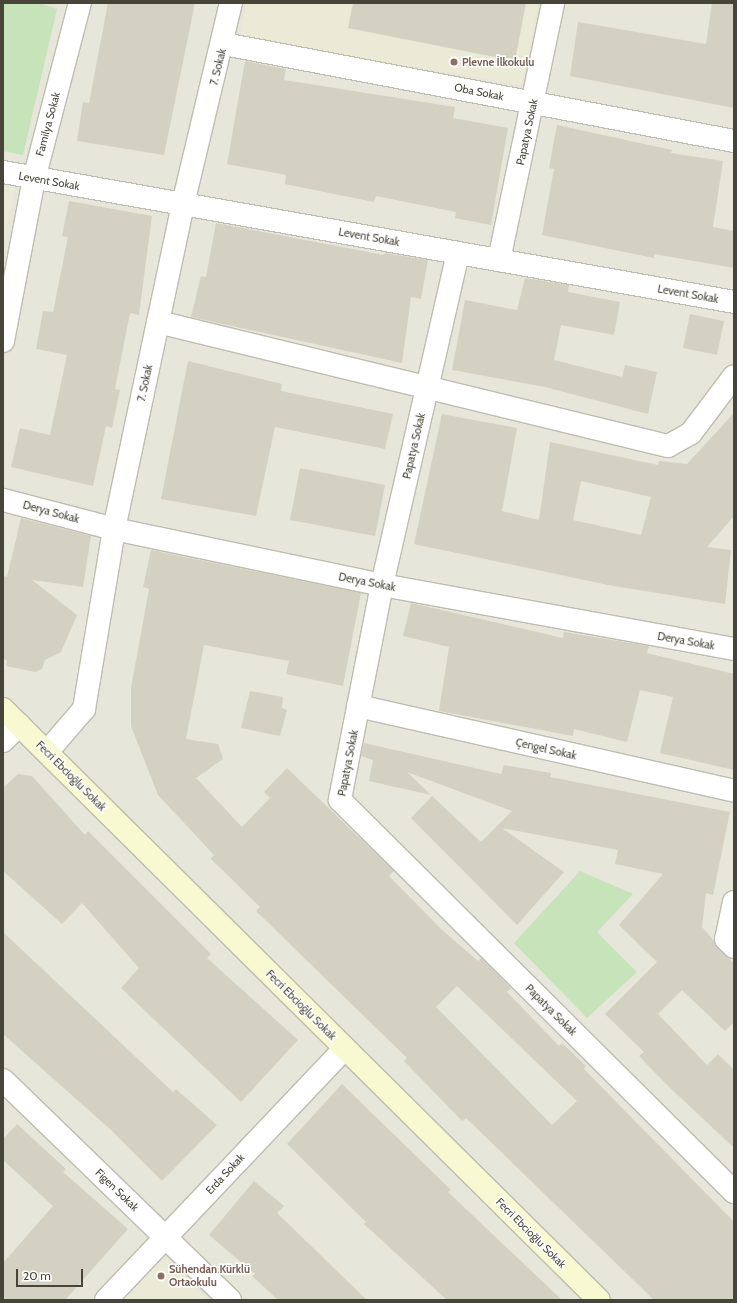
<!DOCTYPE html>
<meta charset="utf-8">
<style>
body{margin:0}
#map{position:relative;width:737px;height:1303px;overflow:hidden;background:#f4f3eb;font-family:Cabin,sans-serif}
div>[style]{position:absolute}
.residential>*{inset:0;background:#e7e6da}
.education>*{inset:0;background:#ebead7}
.green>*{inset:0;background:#c7e3ba}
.building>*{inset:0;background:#d4d1c2}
.roads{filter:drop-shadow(1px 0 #bebdaf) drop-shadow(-1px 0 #bebdaf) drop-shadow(0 1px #bebdaf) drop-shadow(0 -1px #bebdaf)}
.street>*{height:22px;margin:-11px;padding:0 11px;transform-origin:11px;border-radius:11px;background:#fff}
.secondary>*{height:22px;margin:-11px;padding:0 11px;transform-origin:11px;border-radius:11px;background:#f8f8d1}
.dots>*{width:11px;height:11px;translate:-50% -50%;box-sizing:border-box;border:2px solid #fff;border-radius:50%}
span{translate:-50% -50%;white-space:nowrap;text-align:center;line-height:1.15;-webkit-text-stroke:3px #fff;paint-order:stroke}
.education-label{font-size:11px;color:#785e54;font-weight:700}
.left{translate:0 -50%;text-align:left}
.street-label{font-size:11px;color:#47453a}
.frame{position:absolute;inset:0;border:4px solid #47453a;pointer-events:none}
.scale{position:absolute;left:16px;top:1269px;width:67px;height:18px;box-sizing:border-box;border:2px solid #47453a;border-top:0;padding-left:5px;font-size:12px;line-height:14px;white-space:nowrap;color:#47453a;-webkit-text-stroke:3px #fff;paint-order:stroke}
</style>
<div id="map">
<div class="residential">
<i style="clip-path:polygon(3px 3px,734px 3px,734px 1300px,3px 1300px)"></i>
</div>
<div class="education">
<i style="clip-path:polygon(247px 3px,539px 3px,522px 85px,240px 38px)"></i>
<i style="clip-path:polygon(3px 185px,15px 188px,3px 245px)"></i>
<i style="clip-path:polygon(160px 1252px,208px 1300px,116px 1300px)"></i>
</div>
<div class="green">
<i style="clip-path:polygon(3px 3px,39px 3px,57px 9px,23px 155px,3px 151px)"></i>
<i style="clip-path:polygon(580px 871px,633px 894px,597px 932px,637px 972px,587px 1018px,514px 943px)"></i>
</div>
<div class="building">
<i style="clip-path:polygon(108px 3px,195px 3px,164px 155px,77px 141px,83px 102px,89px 103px)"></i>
<i style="clip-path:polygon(353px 3px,526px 3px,515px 61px,348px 28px)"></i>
<i style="clip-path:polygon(712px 3px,734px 3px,734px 108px,570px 76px,578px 22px,706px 44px)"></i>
<i style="clip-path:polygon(245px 61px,286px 69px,284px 80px,455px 107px,453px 118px,508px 128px,491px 225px,455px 218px,456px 212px,376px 196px,374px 202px,285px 184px,286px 175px,227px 164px)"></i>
<i style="clip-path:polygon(557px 125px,672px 150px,671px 153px,723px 161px,713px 227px,734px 231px,734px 268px,654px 254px,654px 258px,542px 235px,554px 169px,549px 168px)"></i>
<i style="clip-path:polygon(69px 201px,152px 216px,139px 315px,130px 313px,115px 389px,120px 390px,112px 428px,106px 426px,93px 486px,11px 467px,20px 428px,50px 435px,67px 355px,36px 349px,43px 311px,53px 312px,68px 237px,62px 236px)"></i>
<i style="clip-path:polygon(216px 223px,384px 255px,385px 253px,428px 260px,421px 299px,411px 297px,402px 363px,191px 317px,201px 276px,206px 277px)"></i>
<i style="clip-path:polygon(525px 278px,569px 285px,568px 292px,620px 302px,614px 335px,561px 325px,554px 360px,622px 377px,625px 365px,657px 372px,648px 414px,545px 387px,452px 370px,465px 300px,517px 310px)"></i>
<i style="clip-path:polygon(690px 314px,724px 321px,717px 355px,683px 348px)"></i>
<i style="clip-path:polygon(188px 361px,282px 384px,281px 391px,393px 414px,385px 449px,275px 427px,256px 516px,161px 499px)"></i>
<i style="clip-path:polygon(evenodd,734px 413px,734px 516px,707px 547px,731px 550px,725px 604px,608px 585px,414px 544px,442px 414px,517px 428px,502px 511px,539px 520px,550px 442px,658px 465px,659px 461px,687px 464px,734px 413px,581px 481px,651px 497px,641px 535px,573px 520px,581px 481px)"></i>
<i style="clip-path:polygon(300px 468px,385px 485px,375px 536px,290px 520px)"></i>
<i style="clip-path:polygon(21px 518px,91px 536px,83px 587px,32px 580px,77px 615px,61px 652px,45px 660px,42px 669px,35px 672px,6px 666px,7px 661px,3px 658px,3px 576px,7px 577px)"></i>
<i style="clip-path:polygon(evenodd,151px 550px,361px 593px,343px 686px,286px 674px,289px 661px,204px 645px,186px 739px,218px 744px,223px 759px,196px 778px,242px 827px,270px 798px,264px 792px,287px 768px,368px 846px,394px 871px,389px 876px,441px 929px,478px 961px,481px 958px,511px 988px,507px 992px,559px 1046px,562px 1043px,586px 1066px,584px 1069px,734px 1222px,734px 1300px,654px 1300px,466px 1118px,462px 1121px,404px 1061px,407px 1058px,256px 911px,260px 907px,211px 859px,214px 855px,158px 795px,131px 726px,131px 688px,149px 589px,143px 587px,151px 550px,457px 986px,577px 1101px,552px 1125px,436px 1007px,457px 986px)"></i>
<i style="clip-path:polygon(411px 603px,563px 638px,564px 632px,649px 646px,647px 653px,734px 674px,734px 770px,660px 753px,673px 697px,640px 690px,627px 742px,574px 729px,573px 736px,439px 711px,449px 647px,403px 636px)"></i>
<i style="clip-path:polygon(250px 691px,283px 697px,282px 708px,287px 710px,280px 736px,241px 728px)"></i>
<i style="clip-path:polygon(364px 743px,501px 774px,504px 765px,551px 773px,550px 777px,730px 812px,713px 895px,706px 893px,702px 927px,734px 964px,734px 1022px,725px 1031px,682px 990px,658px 1014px,707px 1065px,718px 1054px,734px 1070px,734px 1148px,665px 1083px,639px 1056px,644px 1052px,605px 1014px,657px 962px,619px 925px,663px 874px,615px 864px,618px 850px,502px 828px,564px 872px,517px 925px,411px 818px,432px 796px,481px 842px,512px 811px,407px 772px,431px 795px,369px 781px,373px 760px,361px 756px)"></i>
<i style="clip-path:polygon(18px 774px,32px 776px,85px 835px,88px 831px,211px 954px,207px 958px,298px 1040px,241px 1102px,121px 988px,139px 968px,82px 903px,62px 924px,3px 871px,3px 788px)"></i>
<i style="clip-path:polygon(3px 932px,173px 1092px,176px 1089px,217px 1125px,162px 1181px,111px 1130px,3px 1034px)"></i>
<i style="clip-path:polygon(342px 1084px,451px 1190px,448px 1192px,562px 1300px,447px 1300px,364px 1224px,366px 1222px,287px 1144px)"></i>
<i style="clip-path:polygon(17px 1124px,66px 1169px,63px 1172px,128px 1229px,65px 1300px,3px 1300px,3px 1263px,53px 1206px,3px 1160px,3px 1139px)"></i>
<i style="clip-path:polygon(254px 1181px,284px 1206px,277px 1213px,367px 1300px,278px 1300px,252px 1276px,255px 1274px,209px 1235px)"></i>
</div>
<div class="roads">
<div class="street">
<i style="left:224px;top:44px;width:519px;rotate:10.77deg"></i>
<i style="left:3px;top:172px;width:742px;rotate:10.08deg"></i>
<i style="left:458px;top:253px;width:341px;rotate:102.9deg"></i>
<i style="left:382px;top:585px;width:219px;rotate:101.1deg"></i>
<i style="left:340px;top:800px;width:556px;rotate:44.85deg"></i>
<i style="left:499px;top:260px;width:263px;rotate:-78.1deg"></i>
<i style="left:158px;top:322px;width:525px;rotate:13.67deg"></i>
<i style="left:668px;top:446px;width:26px;rotate:-29deg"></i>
<i style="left:691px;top:433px;width:71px;rotate:-53deg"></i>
<i style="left:3px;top:341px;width:165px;rotate:-79.2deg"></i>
<i style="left:34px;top:179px;width:182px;rotate:-75.4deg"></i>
<i style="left:3px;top:500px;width:115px;rotate:14.6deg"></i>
<i style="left:114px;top:529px;width:274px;rotate:11.8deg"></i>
<i style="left:382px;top:585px;width:358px;rotate:10.3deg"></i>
<i style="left:358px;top:706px;width:385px;rotate:12.7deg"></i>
<i style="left:3px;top:741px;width:23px;rotate:-45deg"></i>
<i style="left:47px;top:752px;width:57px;rotate:-49.3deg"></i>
<i style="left:84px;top:709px;width:182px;rotate:-80.5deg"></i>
<i style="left:114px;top:529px;width:332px;rotate:-78deg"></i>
<i style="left:183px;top:204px;width:207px;rotate:-76.6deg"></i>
<i style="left:734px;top:902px;width:38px;rotate:102deg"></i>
<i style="left:726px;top:939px;width:11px;rotate:45deg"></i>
<i style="left:3px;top:1080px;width:316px;rotate:44.1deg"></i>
<i style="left:106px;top:1300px;width:347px;rotate:-46.5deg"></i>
</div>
<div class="secondary">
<i style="left:3px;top:709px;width:839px;rotate:44.76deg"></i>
</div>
</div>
<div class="dots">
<i style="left:454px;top:62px;background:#8d6e63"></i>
<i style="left:161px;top:1276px;background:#8d6e63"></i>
</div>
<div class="education-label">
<span class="left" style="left:462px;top:62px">Plevne İlkokulu</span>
<span class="left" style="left:169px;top:1276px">Sühendan Kürklü<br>Ortaokulu</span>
</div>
<div class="street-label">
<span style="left:218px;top:67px;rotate:-76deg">7. Sokak</span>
<span style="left:479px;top:92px;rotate:11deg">Oba Sokak</span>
<span style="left:48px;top:124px;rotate:-75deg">Familya Sokak</span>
<span style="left:527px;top:132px;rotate:-78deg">Papatya Sokak</span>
<span style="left:49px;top:181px;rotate:10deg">Levent Sokak</span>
<span style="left:369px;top:237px;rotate:10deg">Levent Sokak</span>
<span style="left:688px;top:294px;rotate:10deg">Levent Sokak</span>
<span style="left:145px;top:383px;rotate:-78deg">7. Sokak</span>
<span style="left:414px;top:446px;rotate:-77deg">Papatya Sokak</span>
<span style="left:51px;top:512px;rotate:15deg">Derya Sokak</span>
<span style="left:367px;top:582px;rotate:11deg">Derya Sokak</span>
<span style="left:686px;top:641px;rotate:10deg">Derya Sokak</span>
<span style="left:546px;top:749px;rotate:13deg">Çengel Sokak</span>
<span style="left:348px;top:763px;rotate:-79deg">Papatya Sokak</span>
<span style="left:71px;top:776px;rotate:45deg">Fecri Ebcioğlu Sokak</span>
<span style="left:301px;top:1005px;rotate:45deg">Fecri Ebcioğlu Sokak</span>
<span style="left:551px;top:1010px;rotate:45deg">Papatya Sokak</span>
<span style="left:225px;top:1174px;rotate:-47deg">Erda Sokak</span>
<span style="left:117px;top:1190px;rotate:44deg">Figen Sokak</span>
<span style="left:531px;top:1233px;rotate:45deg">Fecri Ebcioğlu Sokak</span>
</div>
<div class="frame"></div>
<div class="scale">20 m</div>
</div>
